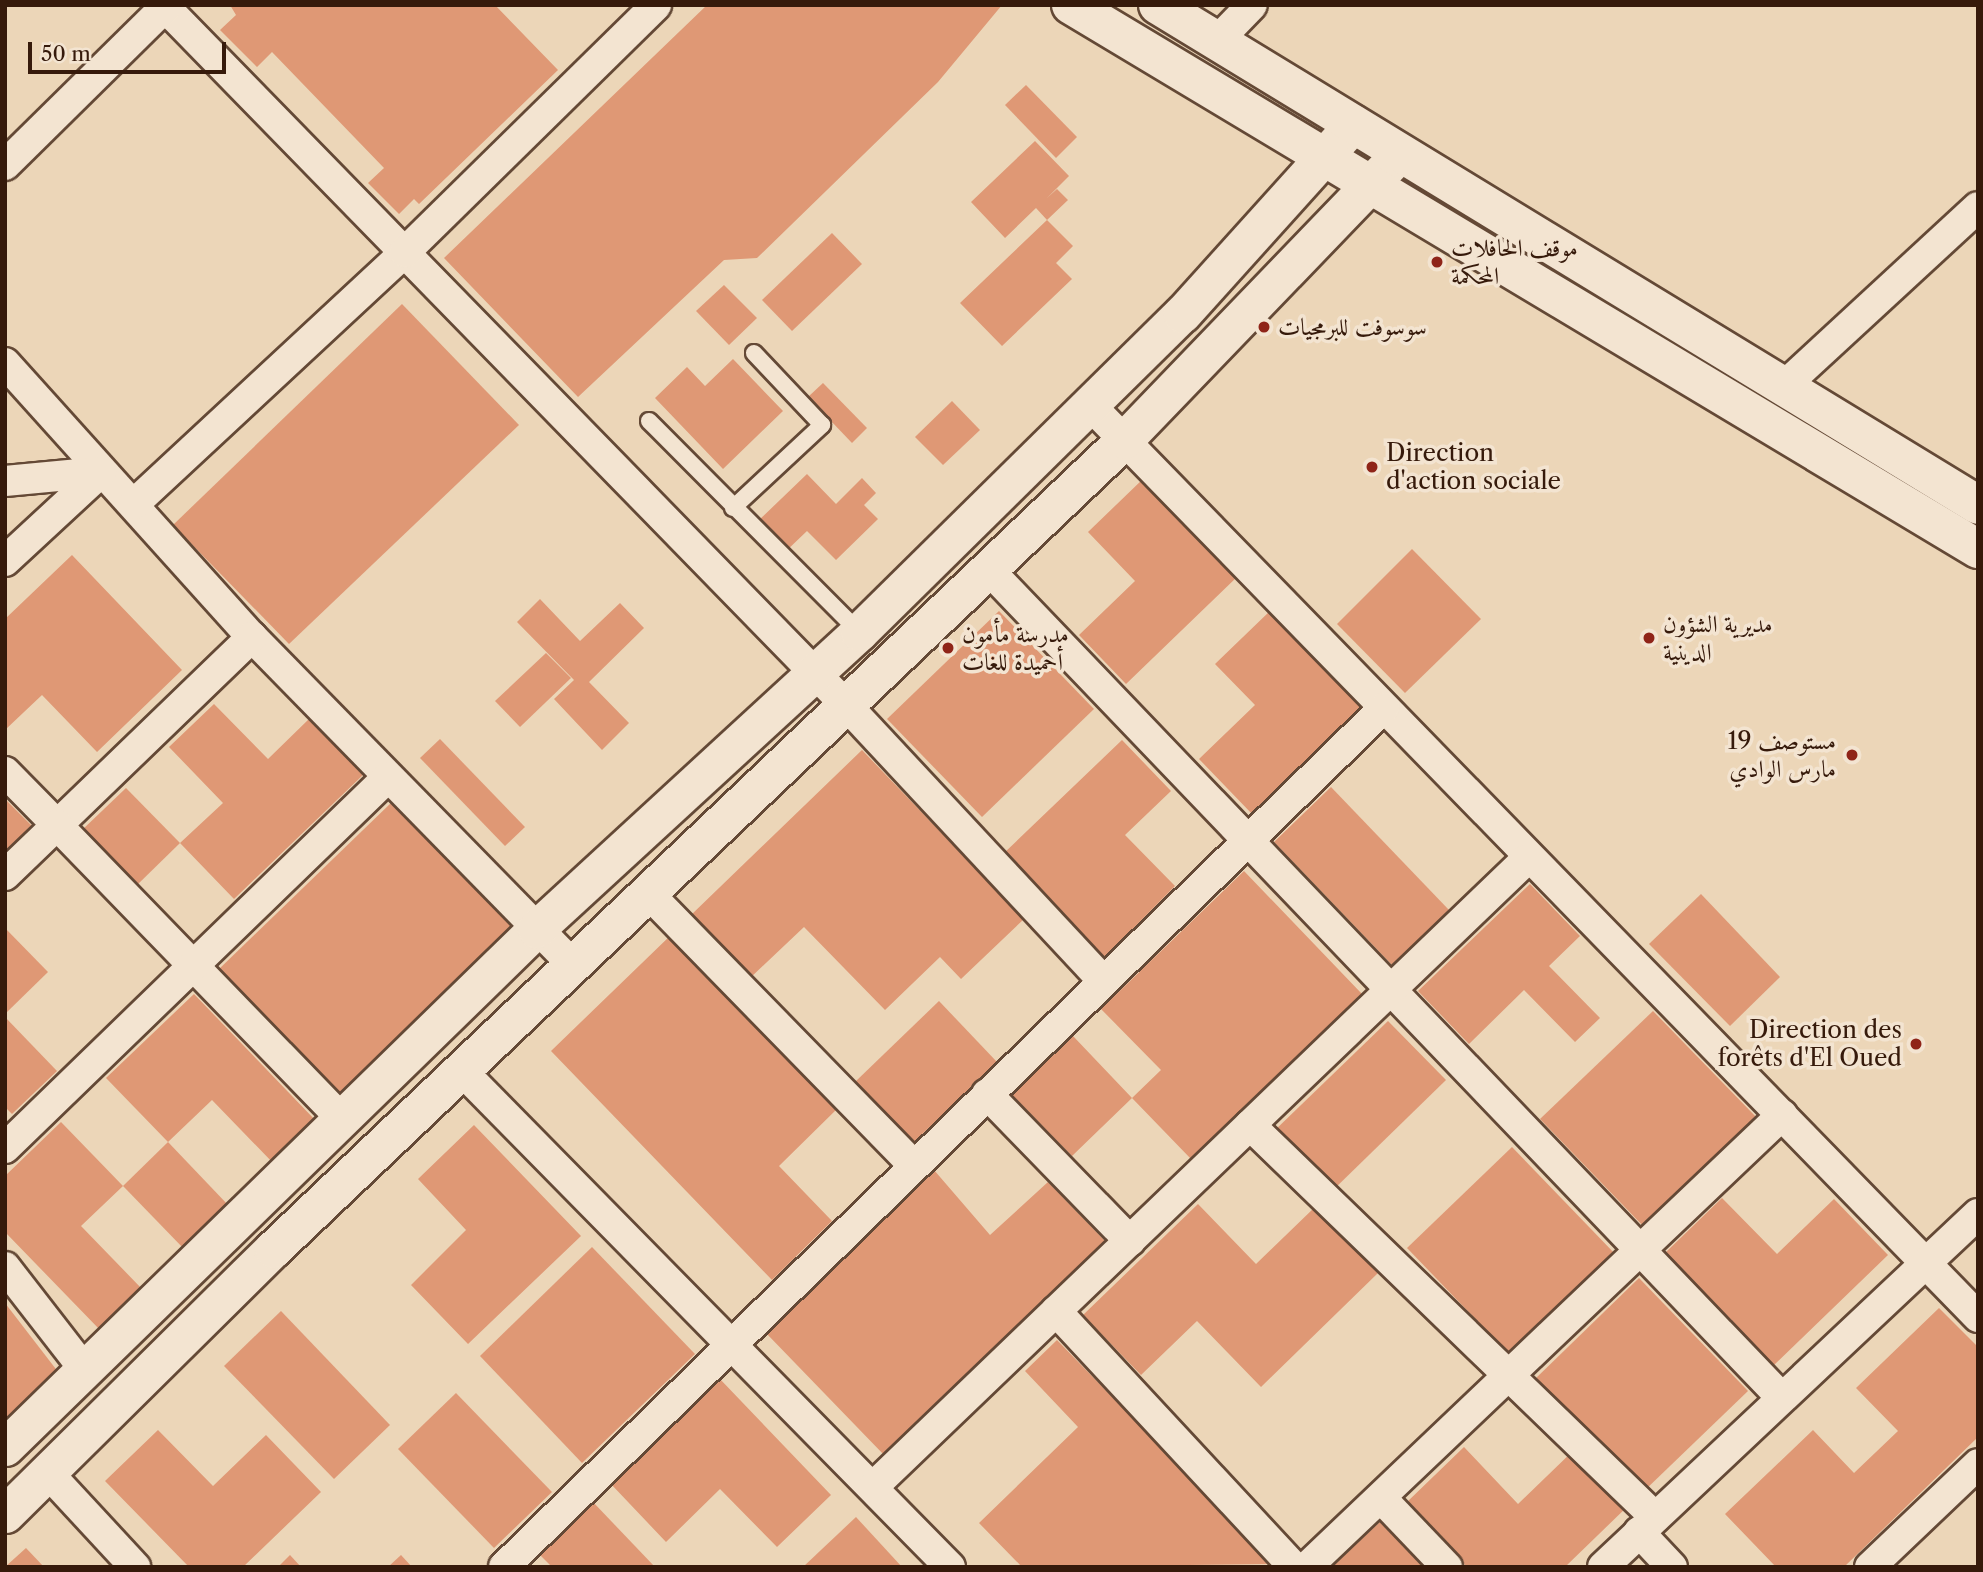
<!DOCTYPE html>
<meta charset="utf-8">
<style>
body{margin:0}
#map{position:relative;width:1983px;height:1572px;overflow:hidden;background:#ecd6b8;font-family:"Libre Caslon Text",Amiri,serif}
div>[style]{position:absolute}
.building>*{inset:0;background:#df9875}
.roads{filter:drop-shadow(2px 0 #644936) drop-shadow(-2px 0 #644936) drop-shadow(0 2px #644936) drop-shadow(0 -2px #644936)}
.service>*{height:16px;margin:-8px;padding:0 8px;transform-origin:8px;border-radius:8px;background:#f3e4d1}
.minor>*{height:30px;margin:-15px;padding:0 15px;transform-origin:15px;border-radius:15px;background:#f3e4d1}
.tertiary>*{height:37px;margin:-18.5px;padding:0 18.5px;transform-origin:18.5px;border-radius:18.5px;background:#f3e4d1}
.secondary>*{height:38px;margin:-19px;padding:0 19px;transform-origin:19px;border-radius:19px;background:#f3e4d1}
.dots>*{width:19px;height:19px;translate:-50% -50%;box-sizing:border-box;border:4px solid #f3e4d1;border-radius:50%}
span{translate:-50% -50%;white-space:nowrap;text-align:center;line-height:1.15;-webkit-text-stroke:7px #f3e4d1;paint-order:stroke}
.poi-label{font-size:24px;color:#361a0b}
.left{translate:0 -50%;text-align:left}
.right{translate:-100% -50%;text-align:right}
.frame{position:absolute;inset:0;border:7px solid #361a0b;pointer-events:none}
.scale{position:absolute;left:28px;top:42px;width:198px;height:32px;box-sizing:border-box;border:4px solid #361a0b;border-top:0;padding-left:9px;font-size:21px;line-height:24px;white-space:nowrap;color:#361a0b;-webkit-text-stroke:5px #f3e4d1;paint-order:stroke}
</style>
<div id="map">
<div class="building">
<i style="clip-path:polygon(230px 5px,495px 5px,558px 70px,419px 204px,414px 199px,399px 214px,368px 183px,384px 168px,272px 52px,257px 67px,220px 30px,236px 15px)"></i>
<i style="clip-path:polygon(707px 5px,1002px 5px,938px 82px,757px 258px,724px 260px,578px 397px,444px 258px)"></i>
<i style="clip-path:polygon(1026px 85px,1077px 137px,1056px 158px,1005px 105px)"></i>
<i style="clip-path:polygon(1035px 141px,1069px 176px,1047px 198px,1057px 189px,1068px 200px,1047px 220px,1036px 208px,1005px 238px,971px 202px)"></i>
<i style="clip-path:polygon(1047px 220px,1073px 246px,1056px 263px,1072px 279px,1002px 346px,960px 303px)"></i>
<i style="clip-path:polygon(832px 233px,862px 264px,792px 331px,762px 300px)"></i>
<i style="clip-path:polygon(724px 285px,757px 318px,729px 345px,696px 311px)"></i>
<i style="clip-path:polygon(402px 304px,519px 425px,289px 644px,173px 525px)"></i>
<i style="clip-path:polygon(733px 359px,783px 411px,723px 469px,655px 398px,687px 367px,705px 386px)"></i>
<i style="clip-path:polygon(823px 383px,867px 428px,852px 443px,808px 397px)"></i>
<i style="clip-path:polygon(952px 401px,980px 430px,943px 465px,915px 437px)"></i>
<i style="clip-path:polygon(807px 474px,836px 504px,862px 478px,876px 493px,864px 505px,878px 519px,836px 560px,807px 531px,784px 553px,755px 524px)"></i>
<i style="clip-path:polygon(1144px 478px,1238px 576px,1126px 684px,1079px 635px,1135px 581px,1088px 532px)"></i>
<i style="clip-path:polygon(1412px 549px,1481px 619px,1405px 693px,1337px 624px)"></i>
<i style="clip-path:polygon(72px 555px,182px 670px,97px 752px,42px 695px,5px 730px,5px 619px)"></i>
<i style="clip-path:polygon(540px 599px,580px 641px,620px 603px,644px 628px,589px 682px,629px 723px,602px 750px,554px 699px,574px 680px,517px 622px)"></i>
<i style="clip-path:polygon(1271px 610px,1365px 707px,1253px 815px,1199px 759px,1255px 705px,1215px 664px)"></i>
<i style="clip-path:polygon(999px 611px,1094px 709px,982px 817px,887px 719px)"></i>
<i style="clip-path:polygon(546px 653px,571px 678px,520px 727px,495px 701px)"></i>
<i style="clip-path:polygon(214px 704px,268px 759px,310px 718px,364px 774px,234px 899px,180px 843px,223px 803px,169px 747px)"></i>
<i style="clip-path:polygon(440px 739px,525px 827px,505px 846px,420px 758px)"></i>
<i style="clip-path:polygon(1122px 740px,1171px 791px,1125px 835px,1175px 886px,1104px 958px,1003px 854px)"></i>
<i style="clip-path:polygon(862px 750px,1024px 919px,961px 979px,940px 957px,885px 1010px,804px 927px,749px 979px,690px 916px)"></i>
<i style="clip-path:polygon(1331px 787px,1449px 910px,1392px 965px,1274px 842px)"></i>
<i style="clip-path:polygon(126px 788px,180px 843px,135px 887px,81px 831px)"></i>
<i style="clip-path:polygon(5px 799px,32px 826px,5px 852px)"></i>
<i style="clip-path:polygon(392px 802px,515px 930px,340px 1099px,217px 971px)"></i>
<i style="clip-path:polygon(1244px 871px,1362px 994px,1191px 1159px,1132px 1098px,1072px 1156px,1012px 1095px,1073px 1036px,1132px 1098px,1161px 1070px,1101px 1009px)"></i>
<i style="clip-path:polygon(1530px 884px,1580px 936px,1549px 966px,1600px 1018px,1575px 1042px,1524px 990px,1469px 1044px,1418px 991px)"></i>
<i style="clip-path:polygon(1701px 894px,1780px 977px,1730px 1026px,1649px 944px)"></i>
<i style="clip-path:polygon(5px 928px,48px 972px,5px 1014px)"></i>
<i style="clip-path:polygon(672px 934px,839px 1107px,779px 1166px,832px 1221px,772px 1280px,551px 1051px)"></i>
<i style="clip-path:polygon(194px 994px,317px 1122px,274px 1164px,212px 1100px,168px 1142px,106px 1078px)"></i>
<i style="clip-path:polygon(939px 1001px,997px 1062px,914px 1142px,855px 1082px)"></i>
<i style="clip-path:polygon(1653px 1011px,1758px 1119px,1645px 1228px,1540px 1119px)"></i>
<i style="clip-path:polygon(5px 1017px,57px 1071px,12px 1114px,5px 1107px)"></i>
<i style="clip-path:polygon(1388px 1021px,1446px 1080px,1330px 1193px,1272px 1133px)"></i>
<i style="clip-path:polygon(61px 1122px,123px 1186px,81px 1226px,143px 1290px,101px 1331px,5px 1232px,5px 1176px)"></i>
<i style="clip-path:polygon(474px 1125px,581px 1236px,468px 1344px,411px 1285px,466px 1230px,418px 1179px)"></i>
<i style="clip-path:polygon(168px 1142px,229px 1206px,185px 1250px,123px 1186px)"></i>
<i style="clip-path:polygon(1512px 1147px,1617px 1256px,1512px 1357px,1407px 1248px)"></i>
<i style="clip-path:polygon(934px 1170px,990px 1235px,1048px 1182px,1106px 1242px,885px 1456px,766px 1333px)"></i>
<i style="clip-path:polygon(1722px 1198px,1777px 1254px,1834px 1199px,1888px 1255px,1774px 1365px,1665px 1253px)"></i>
<i style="clip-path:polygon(1198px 1204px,1256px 1264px,1315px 1207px,1378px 1273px,1261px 1387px,1197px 1321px,1141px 1375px,1083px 1315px)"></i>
<i style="clip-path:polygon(592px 1247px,695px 1354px,582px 1463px,480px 1356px)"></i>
<i style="clip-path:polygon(1639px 1278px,1748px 1391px,1643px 1492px,1534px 1380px)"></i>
<i style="clip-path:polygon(5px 1303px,62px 1377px,5px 1420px)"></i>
<i style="clip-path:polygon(1939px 1308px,1978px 1347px,1978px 1437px,1844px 1567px,1776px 1567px,1725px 1514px,1813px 1430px,1854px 1473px,1898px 1431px,1856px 1388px)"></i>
<i style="clip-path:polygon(281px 1311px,390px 1425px,334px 1479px,224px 1366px)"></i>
<i style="clip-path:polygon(1057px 1340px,1274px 1564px,1022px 1567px,979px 1523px,1078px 1427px,1025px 1371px)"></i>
<i style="clip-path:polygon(719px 1378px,831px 1495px,777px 1547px,720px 1489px,666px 1542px,610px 1483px)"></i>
<i style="clip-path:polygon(456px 1393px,552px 1492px,494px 1548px,398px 1449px)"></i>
<i style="clip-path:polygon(158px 1430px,213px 1486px,266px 1435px,321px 1492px,243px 1567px,189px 1567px,105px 1481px)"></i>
<i style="clip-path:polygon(1464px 1447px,1518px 1504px,1576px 1448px,1630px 1504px,1565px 1567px,1467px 1567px,1406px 1503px)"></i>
<i style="clip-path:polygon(592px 1501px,655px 1567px,552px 1567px,538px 1553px)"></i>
<i style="clip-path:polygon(856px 1517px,902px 1567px,803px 1567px)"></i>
<i style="clip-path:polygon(1381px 1521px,1425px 1567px,1332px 1567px)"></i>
<i style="clip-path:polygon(26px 1548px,44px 1567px,5px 1567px)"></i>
<i style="clip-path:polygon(290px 1555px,301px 1567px,278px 1567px)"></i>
<i style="clip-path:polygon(401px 1555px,412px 1567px,388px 1567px)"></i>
</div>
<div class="roads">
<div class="service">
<i style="left:649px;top:421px;width:298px;rotate:45.1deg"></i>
<i style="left:733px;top:508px;width:122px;rotate:-43deg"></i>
<i style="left:822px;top:425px;width:99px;rotate:-133.4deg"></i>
</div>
<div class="minor">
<i style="left:163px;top:5px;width:979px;rotate:45.7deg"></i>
<i style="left:847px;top:706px;width:376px;rotate:47deg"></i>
<i style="left:1219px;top:39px;width:47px;rotate:-45.9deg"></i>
<i style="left:5px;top:165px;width:228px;rotate:-44.6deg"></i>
<i style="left:5px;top:363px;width:369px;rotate:48deg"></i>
<i style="left:252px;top:637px;width:458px;rotate:45.6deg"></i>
<i style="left:1783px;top:387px;width:265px;rotate:-42.7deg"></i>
<i style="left:1090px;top:405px;width:1273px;rotate:45.76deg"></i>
<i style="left:5px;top:481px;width:96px;rotate:-5.4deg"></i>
<i style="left:134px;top:504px;width:370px;rotate:-42.9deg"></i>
<i style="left:405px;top:252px;width:352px;rotate:-44.5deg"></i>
<i style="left:5px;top:561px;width:131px;rotate:-42.8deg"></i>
<i style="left:989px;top:570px;width:1145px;rotate:46.24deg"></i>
<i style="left:252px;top:637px;width:271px;rotate:136deg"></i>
<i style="left:57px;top:825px;width:409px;rotate:45.9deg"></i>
<i style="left:5px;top:772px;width:74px;rotate:45.5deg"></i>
<i style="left:57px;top:825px;width:72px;rotate:136.1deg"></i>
<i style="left:648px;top:893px;width:380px;rotate:45.7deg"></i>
<i style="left:464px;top:1073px;width:693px;rotate:45.47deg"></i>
<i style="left:987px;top:1094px;width:205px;rotate:45.8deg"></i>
<i style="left:1250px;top:1125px;width:564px;rotate:44.07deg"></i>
<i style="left:5px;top:1148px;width:533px;rotate:-44.09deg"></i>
<i style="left:5px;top:1267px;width:130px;rotate:52.2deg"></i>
<i style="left:1056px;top:1311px;width:350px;rotate:47.1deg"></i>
<i style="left:49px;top:1474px;width:127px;rotate:47.2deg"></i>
<i style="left:873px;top:1487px;width:905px;rotate:-43.84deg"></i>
<i style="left:1382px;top:1499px;width:94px;rotate:46.3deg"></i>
<i style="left:1639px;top:1532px;width:48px;rotate:46.7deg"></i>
<i style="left:504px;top:1567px;width:1230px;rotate:-44.31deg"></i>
<i style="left:1307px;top:1567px;width:656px;rotate:-43.58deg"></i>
<i style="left:1603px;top:1567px;width:515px;rotate:-43.27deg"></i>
<i style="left:1870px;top:1567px;width:149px;rotate:-43.6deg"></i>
</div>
<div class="tertiary">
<i style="left:5px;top:1447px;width:742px;rotate:-44.29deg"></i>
<i style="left:536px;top:929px;width:439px;rotate:-42.6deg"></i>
<i style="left:859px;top:632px;width:453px;rotate:-44.6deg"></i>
<i style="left:1182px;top:314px;width:256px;rotate:-48deg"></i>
<i style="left:5px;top:1514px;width:377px;rotate:-44.7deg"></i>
<i style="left:273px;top:1249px;width:1174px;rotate:-43.55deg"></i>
<i style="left:1124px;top:440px;width:398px;rotate:-46.1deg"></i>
</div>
<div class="secondary">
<i style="left:1071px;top:5px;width:1058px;rotate:30.95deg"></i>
<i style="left:1158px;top:5px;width:960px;rotate:31.37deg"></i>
</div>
</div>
<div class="dots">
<i style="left:1437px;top:262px;background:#8f2418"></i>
<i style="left:1264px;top:327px;background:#8f2418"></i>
<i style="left:1372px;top:467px;background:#8f2418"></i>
<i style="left:1649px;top:638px;background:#8f2418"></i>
<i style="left:948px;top:648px;background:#8f2418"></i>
<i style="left:1852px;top:755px;background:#8f2418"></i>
<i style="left:1916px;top:1044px;background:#8f2418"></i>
</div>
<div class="poi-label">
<span class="left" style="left:1451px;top:262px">موقف الحافلات<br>المحكمة</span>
<span class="left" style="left:1278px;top:327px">سوسوفت للبرمجيات</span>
<span class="left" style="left:1386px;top:467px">Direction<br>d'action sociale</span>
<span class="left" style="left:1663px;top:638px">مديرية الشؤون<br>الدينية</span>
<span class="left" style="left:962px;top:648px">مدرسة مأمون<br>أحميدة للغات</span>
<span class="right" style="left:1836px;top:755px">مستوصف 19<br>مارس الوادي</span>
<span class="right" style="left:1902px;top:1044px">Direction des<br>forêts d'El Oued</span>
</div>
<div class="frame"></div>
<div class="scale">50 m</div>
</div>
